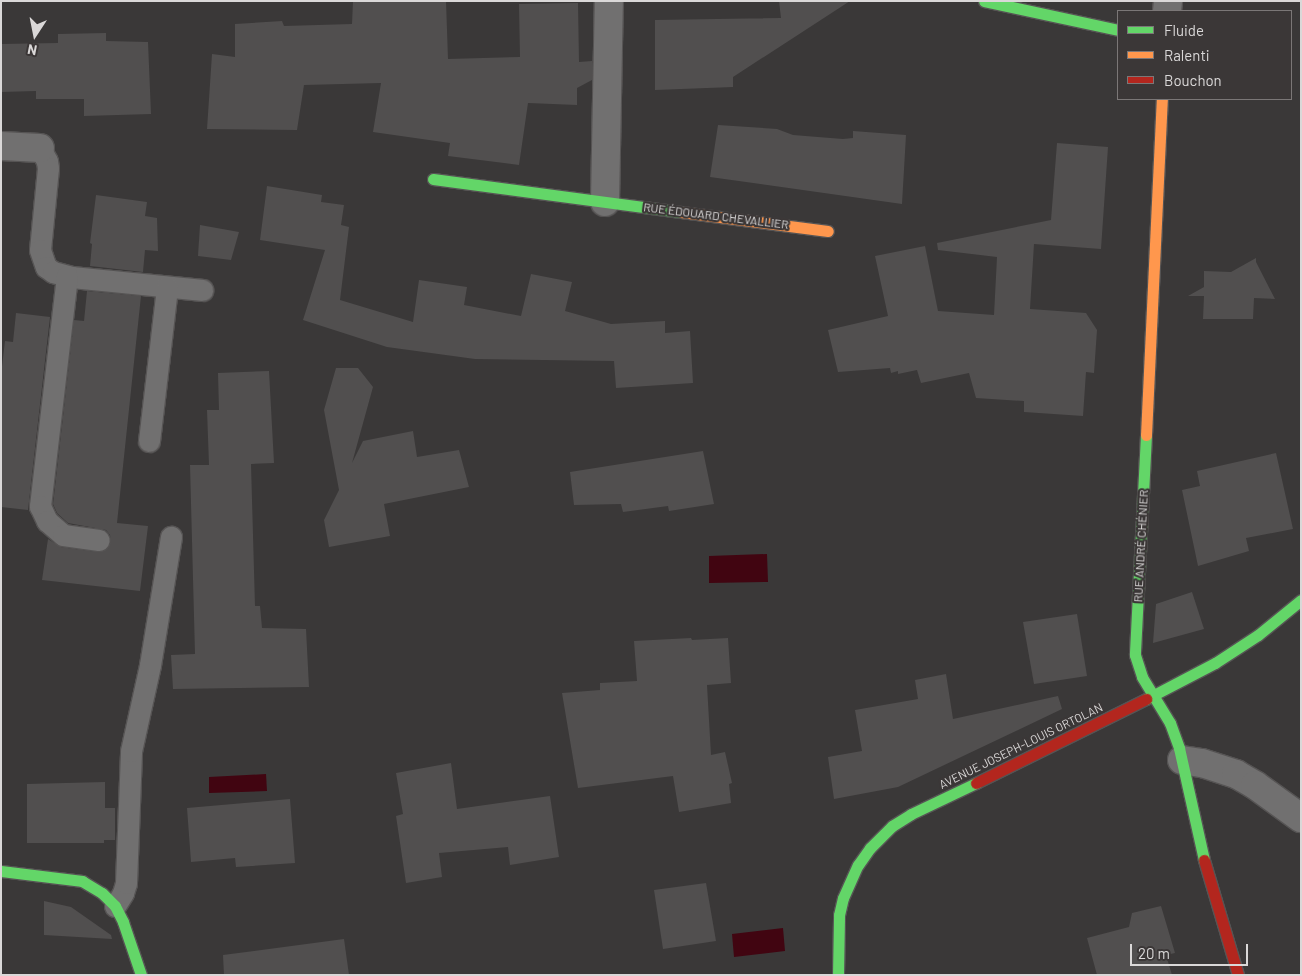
<!DOCTYPE html>
<meta charset="utf-8">
<style>
body{margin:0}
#map{position:relative;width:1302px;height:976px;overflow:hidden;background:#3a3838;font-family:Barlow,sans-serif}
div>[style]{position:absolute}
.water>*{inset:0;background:#410511}
.building>*{inset:0;background:#514f4f}
.roads{filter:drop-shadow(1px 0 #565454) drop-shadow(-1px 0 #565454) drop-shadow(0 1px #565454) drop-shadow(0 -1px #565454)}
.lane>*{height:21px;margin:-10.5px;padding:0 10.5px;transform-origin:10.5px;border-radius:10.5px;background:#717070}
.street>*{height:28px;margin:-14px;padding:0 14px;transform-origin:14px;border-radius:14px;background:#717070}
.fast>*{height:11px;margin:-5.5px;padding:0 5.5px;transform-origin:5.5px;border-radius:5.5px;background:#63d668}
.slow>*{height:11px;margin:-5.5px;padding:0 5.5px;transform-origin:5.5px;border-radius:5.5px;background:#ff974d}
.jam>*{height:11px;margin:-5.5px;padding:0 5.5px;transform-origin:5.5px;border-radius:5.5px;background:#b3261e}
span{translate:-50% -50%;white-space:nowrap;text-align:center;line-height:1.15;-webkit-text-stroke:4.5px #3b3737;paint-order:stroke}
.street-label{font-size:12px;color:#dad8d8}
.frame{position:absolute;inset:0;border:2px solid #dad8d8;pointer-events:none}
.legend{position:absolute;left:1117px;top:10px;width:175px;height:90px;box-sizing:border-box;background:#3b3737;border:1px solid #7b7777;margin:0;padding:6px 9px;list-style:none;font-size:15px;color:#dad8d8}
.legend li{display:flex;align-items:center;gap:10px;height:25px}
.legend b{width:25px;border:1px solid #7b7777}
.north{position:absolute;left:10px;top:10px;width:50px;height:50px;-webkit-text-stroke:4px #3b3737;paint-order:stroke;rotate:191deg;font-size:14px;font-weight:700;line-height:20px;text-align:center;color:#dad8d8}
.north::after{content:'';display:block;margin:auto;width:18px;height:22px;background:#dad8d8;clip-path:polygon(50% 0,100% 100%,50% 72%,0 100%)}
.scale{position:absolute;left:1130px;top:944px;width:118px;height:22px;box-sizing:border-box;border:2px solid #dad8d8;border-top:0;padding-left:6px;font-size:15px;line-height:18px;white-space:nowrap;color:#dad8d8;-webkit-text-stroke:4px #3b3737;paint-order:stroke}
</style>
<div id="map">
<div class="water">
<i style="clip-path:polygon(767px 554px,768px 582px,709px 583px,709px 556px)"></i>
<i style="clip-path:polygon(266px 774px,267px 791px,209px 793px,209px 777px)"></i>
<i style="clip-path:polygon(783px 928px,785px 951px,734px 957px,732px 934px)"></i>
</div>
<div class="building">
<i style="clip-path:polygon(353px 1px,446px 1px,448px 59px,520px 57px,519px 4px,578px 3px,579px 62px,592px 61px,592px 80px,577px 88px,577px 105px,528px 103px,519px 165px,448px 156px,450px 143px,373px 132px,381px 83px,304px 85px,297px 130px,207px 129px,212px 54px,235px 57px,235px 24px,282px 21px,284px 26px,352px 24px)"></i>
<i style="clip-path:polygon(779px 1px,850px 1px,733px 77px,733px 87px,655px 90px,655px 20px,781px 18px)"></i>
<i style="clip-path:polygon(106px 33px,106px 41px,148px 42px,151px 114px,84px 116px,84px 99px,36px 99px,36px 91px,1px 92px,1px 44px,58px 43px,58px 34px)"></i>
<i style="clip-path:polygon(718px 125px,777px 129px,793px 135px,843px 139px,853px 138px,853px 131px,906px 135px,902px 204px,710px 177px)"></i>
<i style="clip-path:polygon(1057px 143px,1108px 147px,1101px 249px,1034px 244px,1030px 309px,1086px 313px,1097px 330px,1094px 373px,1086px 372px,1083px 416px,1024px 412px,1024px 401px,976px 398px,969px 373px,921px 383px,917px 370px,898px 374px,898px 371px,891px 373px,890px 368px,838px 372px,828px 330px,888px 316px,875px 256px,925px 246px,938px 311px,994px 315px,997px 257px,938px 250px,937px 243px,1051px 220px)"></i>
<i style="clip-path:polygon(267px 186px,322px 195px,321px 202px,344px 205px,341px 225px,349px 227px,340px 300px,413px 322px,419px 280px,467px 287px,464px 305px,521px 316px,531px 274px,572px 282px,565px 311px,611px 324px,665px 321px,665px 333px,690px 331px,693px 383px,616px 388px,614px 361px,475px 359px,387px 347px,303px 320px,325px 250px,260px 240px)"></i>
<i style="clip-path:polygon(96px 195px,147px 202px,145px 216px,157px 218px,158px 251px,145px 250px,143px 272px,90px 266px,92px 244px,90px 243px)"></i>
<i style="clip-path:polygon(200px 225px,239px 232px,231px 260px,198px 256px)"></i>
<i style="clip-path:polygon(1256px 258px,1256px 262px,1275px 299px,1254px 298px,1253px 319px,1203px 319px,1204px 296px,1188px 296px,1204px 287px,1204px 271px,1231px 272px)"></i>
<i style="clip-path:polygon(87px 291px,141px 296px,117px 523px,148px 526px,140px 591px,42px 580px,48px 539px,61px 547px,97px 552px,104px 551px,111px 542px,110px 535px,106px 530px,68px 523px,57px 513px,53px 504px,74px 320px,84px 321px)"></i>
<i style="clip-path:polygon(16px 313px,50px 317px,28px 510px,1px 507px,1px 375px,5px 341px,13px 342px)"></i>
<i style="clip-path:polygon(336px 368px,358px 368px,373px 387px,352px 463px,363px 441px,413px 431px,417px 457px,459px 450px,469px 487px,384px 504px,390px 536px,329px 547px,324px 520px,339px 490px,324px 410px)"></i>
<i style="clip-path:polygon(269px 371px,274px 463px,251px 464px,255px 606px,260px 606px,262px 628px,306px 629px,309px 687px,173px 689px,171px 655px,195px 654px,190px 465px,209px 465px,207px 410px,219px 410px,218px 373px)"></i>
<i style="clip-path:polygon(703px 451px,714px 504px,669px 511px,668px 506px,623px 512px,621px 504px,574px 505px,570px 472px)"></i>
<i style="clip-path:polygon(1276px 453px,1293px 529px,1246px 538px,1249px 551px,1198px 566px,1182px 490px,1200px 486px,1197px 471px)"></i>
<i style="clip-path:polygon(1192px 592px,1204px 629px,1153px 643px,1156px 604px)"></i>
<i style="clip-path:polygon(1077px 614px,1087px 676px,1034px 684px,1023px 622px)"></i>
<i style="clip-path:polygon(691px 638px,692px 640px,728px 638px,731px 683px,707px 685px,711px 755px,725px 752px,732px 783px,729px 784px,731px 803px,679px 812px,673px 776px,578px 788px,562px 693px,600px 690px,600px 683px,637px 681px,634px 641px)"></i>
<i style="clip-path:polygon(946px 674px,953px 719px,1058px 696px,1062px 709px,898px 787px,834px 799px,828px 757px,862px 751px,855px 710px,918px 699px,915px 680px)"></i>
<i style="clip-path:polygon(451px 763px,457px 809px,550px 796px,559px 857px,510px 865px,508px 847px,439px 853px,442px 877px,406px 883px,396px 816px,403px 814px,396px 773px)"></i>
<i style="clip-path:polygon(105px 782px,105px 808px,115px 808px,115px 840px,104px 840px,104px 843px,27px 843px,27px 784px)"></i>
<i style="clip-path:polygon(290px 799px,295px 863px,236px 867px,235px 858px,191px 862px,187px 808px)"></i>
<i style="clip-path:polygon(706px 883px,716px 941px,663px 949px,654px 890px)"></i>
<i style="clip-path:polygon(44px 901px,71px 907px,111px 935px,112px 939px,44px 935px)"></i>
<i style="clip-path:polygon(1161px 906px,1175px 953px,1166px 955px,1172px 975px,1097px 975px,1087px 938px,1129px 927px,1132px 913px)"></i>
<i style="clip-path:polygon(344px 939px,349px 975px,224px 975px,223px 955px)"></i>
</div>
<div class="roads">
<div class="lane">
<i style="left:40px;top:148px;width:15px;rotate:62deg"></i>
<i style="left:47px;top:161px;width:7px;rotate:82deg"></i>
<i style="left:48px;top:168px;width:82px;rotate:95.6deg"></i>
<i style="left:40px;top:250px;width:18px;rotate:71deg"></i>
<i style="left:46px;top:267px;width:9px;rotate:36deg"></i>
<i style="left:53px;top:272px;width:20px;rotate:15deg"></i>
<i style="left:72px;top:277px;width:131px;rotate:5.7deg"></i>
<i style="left:67px;top:276px;width:232px;rotate:96.7deg"></i>
<i style="left:40px;top:506px;width:17px;rotate:65deg"></i>
<i style="left:47px;top:521px;width:21px;rotate:41deg"></i>
<i style="left:63px;top:535px;width:36px;rotate:8deg"></i>
<i style="left:149px;top:441px;width:155px;rotate:-83.3deg"></i>
<i style="left:115px;top:906px;width:15px;rotate:-58deg"></i>
<i style="left:123px;top:893px;width:10px;rotate:-73deg"></i>
<i style="left:126px;top:883px;width:132px;rotate:-87.8deg"></i>
<i style="left:131px;top:751px;width:88px;rotate:-77.5deg"></i>
<i style="left:150px;top:665px;width:130px;rotate:-80.7deg"></i>
</div>
<div class="street">
<i style="left:1167px;top:11px;width:10px;rotate:-84deg"></i>
<i style="left:1px;top:146px;width:39px;rotate:3deg"></i>
<i style="left:605px;top:202px;width:201px;rotate:-88.9deg"></i>
<i style="left:1182px;top:760px;width:20px;rotate:9deg"></i>
<i style="left:1202px;top:763px;width:36px;rotate:18deg"></i>
<i style="left:1236px;top:774px;width:22px;rotate:30deg"></i>
<i style="left:1255px;top:785px;width:57px;rotate:35.7deg"></i>
</div>
<div class="fast">
<i style="left:984px;top:1px;width:137px;rotate:12.2deg"></i>
<i style="left:433px;top:179px;width:250px;rotate:7.6deg"></i>
<i style="left:1146px;top:435px;width:220px;rotate:92.9deg"></i>
<i style="left:1135px;top:655px;width:23px;rotate:72deg"></i>
<i style="left:1142px;top:677px;width:54px;rotate:58.7deg"></i>
<i style="left:1170px;top:723px;width:27px;rotate:70deg"></i>
<i style="left:1179px;top:748px;width:115px;rotate:77.4deg"></i>
<i style="left:1146px;top:699px;width:78px;rotate:-27.6deg"></i>
<i style="left:1215px;top:663px;width:51px;rotate:-33.1deg"></i>
<i style="left:1258px;top:635px;width:55px;rotate:-39.1deg"></i>
<i style="left:1px;top:871px;width:82px;rotate:7deg"></i>
<i style="left:82px;top:881px;width:23px;rotate:31deg"></i>
<i style="left:102px;top:893px;width:18px;rotate:45deg"></i>
<i style="left:115px;top:906px;width:18px;rotate:63deg"></i>
<i style="left:123px;top:922px;width:56px;rotate:71.2deg"></i>
<i style="left:838px;top:975px;width:60px;rotate:-89deg"></i>
<i style="left:839px;top:915px;width:17px;rotate:-77deg"></i>
<i style="left:843px;top:898px;width:36px;rotate:-66deg"></i>
<i style="left:858px;top:865px;width:21px;rotate:-55deg"></i>
<i style="left:870px;top:848px;width:31px;rotate:-45deg"></i>
<i style="left:892px;top:826px;width:22px;rotate:-32deg"></i>
<i style="left:911px;top:814px;width:72px;rotate:-25.5deg"></i>
</div>
<div class="slow">
<i style="left:681px;top:212px;width:148px;rotate:7.4deg"></i>
<i style="left:1146px;top:435px;width:336px;rotate:-87.3deg"></i>
</div>
<div class="jam">
<i style="left:976px;top:783px;width:190px;rotate:-26.3deg"></i>
<i style="left:1204px;top:860px;width:120px;rotate:73.5deg"></i>
</div>
</div>
<div class="street-label">
<span style="left:716px;top:216px;rotate:7deg">RUE ÉDOUARD CHEVALLIER</span>
<span style="left:1141px;top:546px;rotate:-87deg">RUE ANDRÉ CHÉNIER</span>
<span style="left:1021px;top:746px;rotate:-26deg">AVENUE JOSEPH-LOUIS ORTOLAN</span>
</div>
<div class="frame"></div>
<ul class="legend">
<li><b style="height:6px;background:#63d668"></b>Fluide</li>
<li><b style="height:6px;background:#ff974d"></b>Ralenti</li>
<li><b style="height:6px;background:#b3261e"></b>Bouchon</li>
</ul>
<div class="north">N</div>
<div class="scale">20 m</div>
</div>
